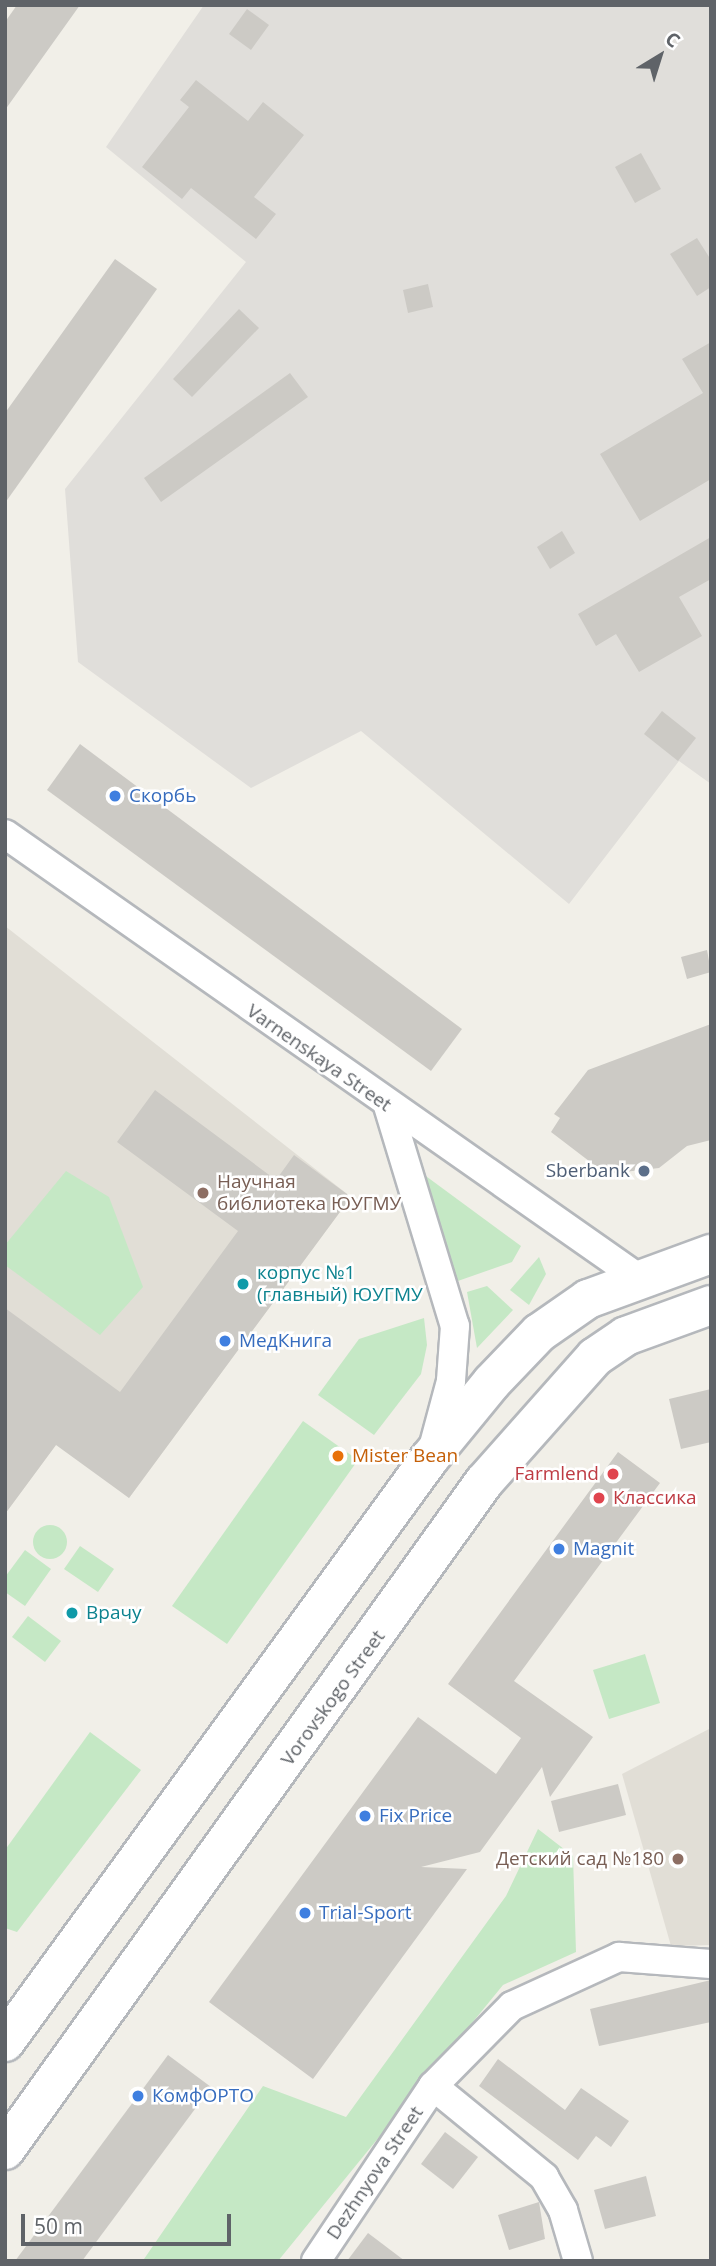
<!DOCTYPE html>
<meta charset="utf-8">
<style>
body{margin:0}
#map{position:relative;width:716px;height:2266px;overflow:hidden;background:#f1efe8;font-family:"Open Sans",sans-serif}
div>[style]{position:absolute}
.industrial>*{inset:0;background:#e0deda}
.education>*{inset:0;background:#e1ded6}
.green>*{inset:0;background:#c5e8c5}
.round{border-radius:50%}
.building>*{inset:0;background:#cccac5}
.roads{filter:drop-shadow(2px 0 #b5b8bc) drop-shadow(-2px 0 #b5b8bc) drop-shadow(0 2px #b5b8bc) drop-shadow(0 -2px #b5b8bc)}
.minor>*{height:28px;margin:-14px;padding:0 14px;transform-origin:14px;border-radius:14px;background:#fff}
.secondary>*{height:38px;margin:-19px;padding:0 19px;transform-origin:19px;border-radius:19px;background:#fff}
.dots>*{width:19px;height:19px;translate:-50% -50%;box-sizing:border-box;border:4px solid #fff;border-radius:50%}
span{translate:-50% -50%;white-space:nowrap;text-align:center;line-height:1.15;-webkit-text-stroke:5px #fff;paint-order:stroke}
.shop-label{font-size:19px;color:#366cbe}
.left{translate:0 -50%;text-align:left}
.street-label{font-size:19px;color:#5f6368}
.service-label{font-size:19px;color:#4e5e75}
.right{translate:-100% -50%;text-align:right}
.education-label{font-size:19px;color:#785e54}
.culture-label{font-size:19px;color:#0d838f}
.food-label{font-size:19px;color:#c56008}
.health-label{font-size:19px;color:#be3a42}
.frame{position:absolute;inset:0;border:7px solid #5f6368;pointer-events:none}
.north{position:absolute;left:625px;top:21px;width:70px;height:70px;-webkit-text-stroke:5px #fff;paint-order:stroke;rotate:38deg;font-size:19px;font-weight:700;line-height:28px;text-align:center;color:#5f6368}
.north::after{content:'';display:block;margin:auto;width:24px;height:32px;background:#5f6368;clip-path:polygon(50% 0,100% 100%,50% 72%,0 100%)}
.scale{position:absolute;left:21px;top:2214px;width:210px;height:32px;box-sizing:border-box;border:4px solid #5f6368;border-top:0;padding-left:9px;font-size:21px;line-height:24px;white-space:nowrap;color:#5f6368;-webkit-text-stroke:5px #fff;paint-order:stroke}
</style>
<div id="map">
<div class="industrial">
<i style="clip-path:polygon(204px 5px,711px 5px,711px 784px,679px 761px,569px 904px,361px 731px,251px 788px,78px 662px,65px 489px,246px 262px,106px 147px)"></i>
</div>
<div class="education">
<i style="clip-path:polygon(5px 926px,351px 1197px,129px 1498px,58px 1442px,5px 1514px)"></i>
<i style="clip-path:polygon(711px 1728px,711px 1945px,671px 1946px,622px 1774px)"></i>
</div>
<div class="green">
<i style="clip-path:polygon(66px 1171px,109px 1197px,143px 1287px,100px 1335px,5px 1265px,5px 1245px)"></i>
<i style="clip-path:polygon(419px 1171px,521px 1246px,512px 1262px,455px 1282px)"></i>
<i style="clip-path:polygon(539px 1257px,546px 1274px,529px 1305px,510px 1290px)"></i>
<i style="clip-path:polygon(487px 1286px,513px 1310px,477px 1348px,467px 1292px)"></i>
<i style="clip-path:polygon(424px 1318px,427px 1345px,421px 1374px,374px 1435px,318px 1395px,359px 1339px)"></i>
<i style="clip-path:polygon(303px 1421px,358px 1460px,227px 1644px,172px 1606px)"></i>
<i class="round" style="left:33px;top:1525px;width:34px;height:34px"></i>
<i style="clip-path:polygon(80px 1546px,114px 1569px,98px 1592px,64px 1569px)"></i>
<i style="clip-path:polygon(25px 1550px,51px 1569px,25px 1606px,5px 1592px,5px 1577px)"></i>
<i style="clip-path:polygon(28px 1616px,61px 1641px,45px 1662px,12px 1637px)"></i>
<i style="clip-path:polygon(645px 1654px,660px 1703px,609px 1719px,593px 1670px)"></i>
<i style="clip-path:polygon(90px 1732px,141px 1770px,17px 1932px,5px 1928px,5px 1850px)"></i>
<i style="clip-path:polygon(538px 1829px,573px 1856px,576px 1952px,503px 1985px,278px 2261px,144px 2259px,263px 2086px,346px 2117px,506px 1896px)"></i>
</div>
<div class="building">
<i style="clip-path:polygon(17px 5px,80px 5px,5px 110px,5px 22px)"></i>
<i style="clip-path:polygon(247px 9px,269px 25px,251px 50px,229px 34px)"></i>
<i style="clip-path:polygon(196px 80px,248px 121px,263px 102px,304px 135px,254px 197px,276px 214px,256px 239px,191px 188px,182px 199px,142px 167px,189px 107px,180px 100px)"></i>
<i style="clip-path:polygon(641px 153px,661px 189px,635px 203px,615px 167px)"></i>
<i style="clip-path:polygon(697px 238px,711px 260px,711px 287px,697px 296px,670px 254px)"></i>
<i style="clip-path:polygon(115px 259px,157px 289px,5px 503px,5px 413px)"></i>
<i style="clip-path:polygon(428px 284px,433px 307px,408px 313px,403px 290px)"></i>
<i style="clip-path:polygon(239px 309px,259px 328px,192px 397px,173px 379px)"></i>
<i style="clip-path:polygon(711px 342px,711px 479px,640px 521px,600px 454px,703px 393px,682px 359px)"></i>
<i style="clip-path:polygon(290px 373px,308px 397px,161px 502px,144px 478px)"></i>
<i style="clip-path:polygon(562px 531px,575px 553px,550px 569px,537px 547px)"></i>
<i style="clip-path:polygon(711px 537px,711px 579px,679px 597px,702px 636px,639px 672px,616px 634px,596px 646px,578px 614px)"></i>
<i style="clip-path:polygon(662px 711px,696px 738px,678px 761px,644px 734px)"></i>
<i style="clip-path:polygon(80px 744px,462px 1029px,431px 1071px,47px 790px)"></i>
<i style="clip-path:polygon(707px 950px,711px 972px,687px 979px,681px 957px)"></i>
<i style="clip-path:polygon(711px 1024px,711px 1140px,687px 1146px,659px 1168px,606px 1174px,551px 1132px,560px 1118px,554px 1114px,588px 1070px)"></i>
<i style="clip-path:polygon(155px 1090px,276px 1180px,294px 1155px,351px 1197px,129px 1498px,56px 1445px,5px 1514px,5px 1308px,120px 1392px,238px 1231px,117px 1142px)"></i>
<i style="clip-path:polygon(711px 1389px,711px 1442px,681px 1449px,669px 1399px)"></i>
<i style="clip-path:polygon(618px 1452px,660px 1483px,514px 1681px,593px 1737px,550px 1797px,542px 1767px,480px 1852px,421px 1867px,467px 1869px,313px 2079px,209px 2002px,418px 1717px,496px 1774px,521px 1738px,448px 1684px)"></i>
<i style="clip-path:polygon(618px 1784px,626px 1815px,559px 1832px,551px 1801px)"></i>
<i style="clip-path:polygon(711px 1980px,711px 2022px,599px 2046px,590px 2009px)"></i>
<i style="clip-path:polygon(168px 2055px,211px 2087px,195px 2109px,82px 2261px,15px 2261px)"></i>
<i style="clip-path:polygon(498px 2059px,565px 2110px,581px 2088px,629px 2121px,611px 2147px,596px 2136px,578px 2160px,479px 2086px)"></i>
<i style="clip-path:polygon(445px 2132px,478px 2157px,453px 2189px,421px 2164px)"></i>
<i style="clip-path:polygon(646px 2176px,656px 2216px,605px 2229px,594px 2190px)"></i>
<i style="clip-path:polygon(539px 2202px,545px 2239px,509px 2250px,498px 2215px)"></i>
<i style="clip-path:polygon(368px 2233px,405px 2261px,347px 2261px)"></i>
</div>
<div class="roads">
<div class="minor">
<i style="left:5px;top:834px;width:772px;rotate:35.03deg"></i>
<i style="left:388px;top:1106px;width:230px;rotate:73.1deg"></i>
<i style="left:455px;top:1326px;width:55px;rotate:94.2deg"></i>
<i style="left:451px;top:1381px;width:69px;rotate:105deg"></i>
<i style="left:433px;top:2086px;width:144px;rotate:39.3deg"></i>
<i style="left:544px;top:2177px;width:38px;rotate:60deg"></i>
<i style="left:563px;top:2210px;width:53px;rotate:73.6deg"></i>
<i style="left:316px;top:2261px;width:211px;rotate:-56.2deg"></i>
<i style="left:433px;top:2086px;width:112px;rotate:-45.4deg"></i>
<i style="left:512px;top:2006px;width:118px;rotate:-24.6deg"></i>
<i style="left:619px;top:1957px;width:92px;rotate:4.4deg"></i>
</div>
<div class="secondary">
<i style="left:5px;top:2042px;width:721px;rotate:-53.97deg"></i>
<i style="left:429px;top:1459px;width:99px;rotate:-50.7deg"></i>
<i style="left:492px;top:1382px;width:68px;rotate:-46.2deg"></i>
<i style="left:539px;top:1333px;width:60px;rotate:-34.8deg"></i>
<i style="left:588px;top:1299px;width:131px;rotate:-20.1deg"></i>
<i style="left:5px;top:2150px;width:822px;rotate:-54.36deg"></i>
<i style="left:484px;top:1482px;width:167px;rotate:-48.4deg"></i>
<i style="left:595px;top:1357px;width:37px;rotate:-34deg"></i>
<i style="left:626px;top:1336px;width:90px;rotate:-20deg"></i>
</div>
</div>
<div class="dots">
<i style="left:115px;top:796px;background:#3f7fe0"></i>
<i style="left:644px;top:1171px;background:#5c6f8a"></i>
<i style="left:203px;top:1193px;background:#8d6e63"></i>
<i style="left:243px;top:1284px;background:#0f9aa8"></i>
<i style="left:225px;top:1341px;background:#3f7fe0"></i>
<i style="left:338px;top:1456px;background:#e8710a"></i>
<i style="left:613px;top:1474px;background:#e0444e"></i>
<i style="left:599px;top:1498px;background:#e0444e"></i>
<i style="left:559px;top:1549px;background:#3f7fe0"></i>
<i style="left:72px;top:1613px;background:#0f9aa8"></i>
<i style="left:365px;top:1816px;background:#3f7fe0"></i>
<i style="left:678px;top:1859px;background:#8d6e63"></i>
<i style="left:305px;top:1913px;background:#3f7fe0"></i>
<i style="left:138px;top:2096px;background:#3f7fe0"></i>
</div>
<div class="shop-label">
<span class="left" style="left:129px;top:796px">Скорбь</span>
<span class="left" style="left:239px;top:1341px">МедКнига</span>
<span class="left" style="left:573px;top:1549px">Magnit</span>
<span class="left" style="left:379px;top:1816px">Fix Price</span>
<span class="left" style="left:319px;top:1913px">Trial-Sport</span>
<span class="left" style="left:152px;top:2096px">КомфОРТО</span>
</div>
<div class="street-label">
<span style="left:319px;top:1058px;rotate:35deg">Varnenskaya Street</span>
<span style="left:333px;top:1698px;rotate:-54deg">Vorovskogo Street</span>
<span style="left:375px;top:2173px;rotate:-56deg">Dezhnyova Street</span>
</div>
<div class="service-label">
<span class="right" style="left:630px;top:1171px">Sberbank</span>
</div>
<div class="education-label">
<span class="left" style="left:217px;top:1193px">Научная<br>библиотека ЮУГМУ</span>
<span class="right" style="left:664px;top:1859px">Детский сад №180</span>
</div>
<div class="culture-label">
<span class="left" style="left:257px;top:1284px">корпус №1<br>(главный) ЮУГМУ</span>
<span class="left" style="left:86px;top:1613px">Врачу</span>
</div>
<div class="food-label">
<span class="left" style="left:352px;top:1456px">Mister Bean</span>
</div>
<div class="health-label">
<span class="right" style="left:599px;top:1474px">Farmlend</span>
<span class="left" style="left:613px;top:1498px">Классика</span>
</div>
<div class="frame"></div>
<div class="north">С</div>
<div class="scale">50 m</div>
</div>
